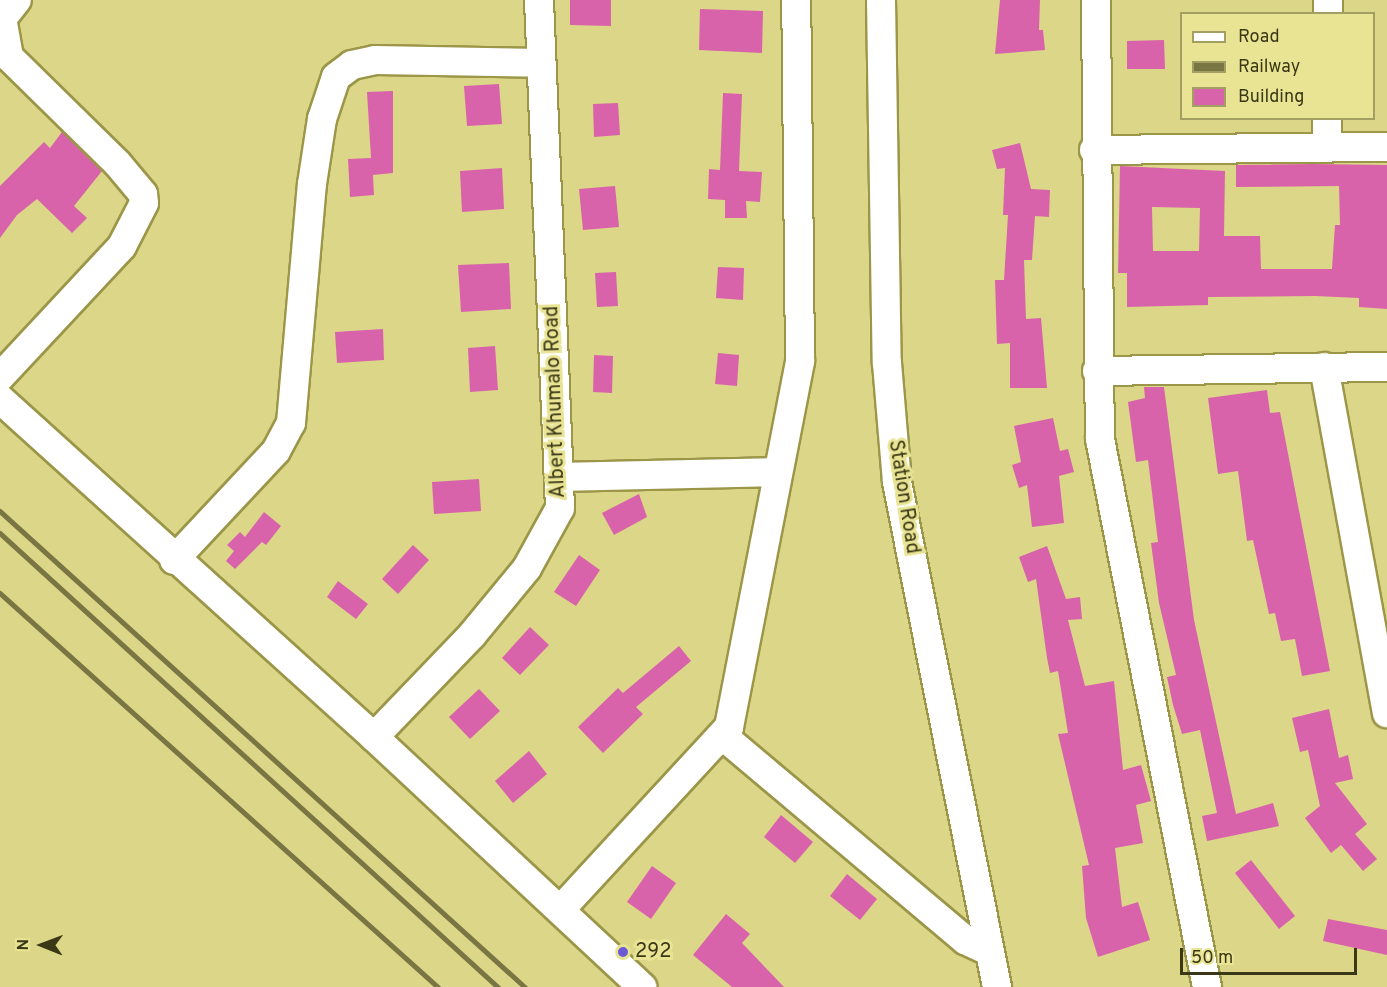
<!DOCTYPE html>
<style>
body{margin:0}
#map{position:relative;width:1387px;height:987px;overflow:hidden;background:#dcd688;font-family:Overpass,sans-serif}
div>[style]{position:absolute}
.building>*{inset:0;background:#d963ab}
.roads{filter:drop-shadow(2px 0 #9b9648) drop-shadow(-2px 0 #9b9648) drop-shadow(0 2px #9b9648) drop-shadow(0 -2px #9b9648)}
.minor>*{height:28px;margin:-14px;padding:0 14px;transform-origin:14px;border-radius:14px;background:#fff}
.rail>*{height:4.5px;margin:-2.25px;padding:0 2.25px;transform-origin:2.25px;border-radius:2.25px;background:#797643}
.dots>*{width:16px;height:16px;translate:-50% -50%;box-sizing:border-box;border:3px solid #e9e494;border-radius:50%}
span{translate:-50% -50%;white-space:nowrap;text-align:center;line-height:1.15;-webkit-text-stroke:6px #e9e494;paint-order:stroke}
.street-label{font-size:20px;color:#3a3817}
.poi-label{font-size:20px;color:#3a3817}
.left{translate:0 -50%;text-align:left}
.legend{position:absolute;left:1180px;top:12px;width:195px;height:108px;box-sizing:border-box;background:#e9e494;border:2px solid #a39f62;margin:0;padding:8px 10px;list-style:none;font-size:18px;color:#3a3817}
.legend li{display:flex;align-items:center;gap:12px;height:30px}
.legend b{width:30px;border:2px solid #a39f62}
.north{position:absolute;left:12px;top:915px;width:60px;height:60px;-webkit-text-stroke:4px #e9e494;paint-order:stroke;rotate:271deg;font-size:16px;font-weight:700;line-height:24px;text-align:center;color:#3a3817}
.north::after{content:'';display:block;margin:auto;width:21px;height:27px;background:#3a3817;clip-path:polygon(50% 0,100% 100%,50% 72%,0 100%)}
.scale{position:absolute;left:1180px;top:948px;width:177px;height:27px;box-sizing:border-box;border:3px solid #3a3817;border-top:0;padding-left:8px;font-size:18px;line-height:21px;white-space:nowrap;color:#3a3817;-webkit-text-stroke:4px #e9e494;paint-order:stroke}
</style>
<div id="map">
<div class="building">
<i style="clip-path:polygon(570px 0,611px 0,611px 26px,570px 25px)"></i>
<i style="clip-path:polygon(1000px 0,1040px 0,1039px 30px,1043px 30px,1045px 50px,995px 54px)"></i>
<i style="clip-path:polygon(700px 9px,763px 11px,762px 53px,699px 50px)"></i>
<i style="clip-path:polygon(1164px 40px,1165px 69px,1127px 69px,1127px 41px)"></i>
<i style="clip-path:polygon(499px 84px,502px 124px,467px 126px,464px 86px)"></i>
<i style="clip-path:polygon(393px 91px,393px 173px,373px 175px,374px 195px,350px 197px,348px 159px,371px 158px,367px 92px)"></i>
<i style="clip-path:polygon(723px 93px,742px 94px,739px 171px,762px 172px,760px 202px,746px 201px,747px 218px,725px 218px,725px 200px,708px 199px,709px 169px,720px 170px)"></i>
<i style="clip-path:polygon(618px 103px,620px 135px,594px 137px,593px 104px)"></i>
<i style="clip-path:polygon(62px 132px,102px 171px,74px 206px,87px 218px,72px 233px,37px 199px,17px 215px,0 238px,0 186px,44px 142px,50px 148px)"></i>
<i style="clip-path:polygon(1020px 143px,1031px 189px,1050px 190px,1049px 217px,1035px 216px,1032px 260px,1024px 260px,1026px 319px,1041px 318px,1047px 388px,1010px 388px,1010px 343px,997px 344px,995px 280px,1004px 280px,1008px 215px,1003px 215px,1005px 168px,997px 169px,992px 150px)"></i>
<i style="clip-path:polygon(evenodd,1313px 164px,1387px 165px,1387px 309px,1359px 307px,1359px 298px,1315px 296px,1208px 297px,1208px 305px,1127px 307px,1127px 273px,1118px 273px,1120px 166px,1225px 171px,1224px 236px,1260px 236px,1261px 269px,1332px 269px,1335px 225px,1340px 225px,1339px 186px,1236px 187px,1236px 165px,1313px 164px,1152px 207px,1200px 208px,1199px 251px,1153px 251px,1152px 207px)"></i>
<i style="clip-path:polygon(502px 168px,504px 209px,462px 212px,460px 171px)"></i>
<i style="clip-path:polygon(615px 186px,619px 227px,583px 230px,579px 189px)"></i>
<i style="clip-path:polygon(509px 263px,511px 309px,461px 312px,458px 265px)"></i>
<i style="clip-path:polygon(718px 267px,744px 268px,743px 300px,716px 298px)"></i>
<i style="clip-path:polygon(616px 272px,618px 306px,597px 307px,595px 273px)"></i>
<i style="clip-path:polygon(383px 329px,384px 360px,337px 363px,335px 332px)"></i>
<i style="clip-path:polygon(495px 346px,498px 390px,470px 392px,468px 348px)"></i>
<i style="clip-path:polygon(718px 353px,739px 355px,737px 386px,715px 384px)"></i>
<i style="clip-path:polygon(594px 355px,613px 356px,612px 393px,593px 392px)"></i>
<i style="clip-path:polygon(1144px 387px,1164px 387px,1194px 620px,1236px 814px,1273px 803px,1279px 826px,1207px 841px,1202px 816px,1217px 813px,1200px 730px,1182px 734px,1173px 705px,1167px 677px,1176px 675px,1159px 603px,1151px 543px,1158px 542px,1148px 460px,1136px 462px,1128px 402px,1145px 398px)"></i>
<i style="clip-path:polygon(1267px 390px,1270px 413px,1280px 412px,1330px 671px,1302px 676px,1295px 639px,1281px 641px,1275px 613px,1269px 614px,1253px 540px,1247px 541px,1238px 471px,1218px 474px,1208px 398px)"></i>
<i style="clip-path:polygon(1053px 418px,1060px 451px,1068px 449px,1074px 472px,1059px 476px,1064px 523px,1032px 527px,1027px 485px,1019px 488px,1012px 465px,1021px 462px,1014px 426px)"></i>
<i style="clip-path:polygon(479px 479px,481px 511px,434px 514px,432px 482px)"></i>
<i style="clip-path:polygon(639px 494px,647px 517px,614px 535px,602px 513px)"></i>
<i style="clip-path:polygon(264px 512px,281px 526px,266px 545px,262px 542px,235px 569px,226px 561px,234px 551px,227px 545px,240px 532px,245px 537px)"></i>
<i style="clip-path:polygon(413px 545px,429px 560px,398px 594px,382px 579px)"></i>
<i style="clip-path:polygon(1047px 546px,1066px 599px,1080px 597px,1082px 619px,1068px 620px,1085px 686px,1114px 681px,1123px 770px,1141px 765px,1151px 801px,1136px 805px,1143px 843px,1115px 848px,1122px 907px,1138px 902px,1150px 940px,1098px 957px,1086px 918px,1082px 866px,1089px 865px,1058px 734px,1068px 733px,1058px 671px,1050px 673px,1047px 658px,1036px 579px,1028px 582px,1019px 557px)"></i>
<i style="clip-path:polygon(579px 555px,600px 570px,576px 606px,554px 592px)"></i>
<i style="clip-path:polygon(338px 581px,368px 604px,356px 619px,327px 597px)"></i>
<i style="clip-path:polygon(530px 627px,549px 645px,520px 675px,502px 658px)"></i>
<i style="clip-path:polygon(679px 646px,691px 661px,636px 707px,643px 714px,603px 753px,578px 727px,618px 688px,623px 693px)"></i>
<i style="clip-path:polygon(479px 689px,500px 711px,470px 739px,449px 717px)"></i>
<i style="clip-path:polygon(1329px 709px,1339px 758px,1348px 755px,1353px 779px,1335px 783px,1367px 824px,1355px 834px,1377px 859px,1363px 871px,1341px 845px,1331px 853px,1305px 818px,1320px 806px,1308px 750px,1300px 752px,1292px 718px)"></i>
<i style="clip-path:polygon(529px 751px,547px 774px,513px 803px,495px 781px)"></i>
<i style="clip-path:polygon(781px 815px,813px 842px,795px 863px,764px 837px)"></i>
<i style="clip-path:polygon(1251px 860px,1295px 916px,1279px 929px,1235px 873px)"></i>
<i style="clip-path:polygon(652px 866px,676px 883px,651px 919px,627px 902px)"></i>
<i style="clip-path:polygon(847px 874px,877px 899px,860px 920px,830px 896px)"></i>
<i style="clip-path:polygon(726px 914px,750px 934px,742px 943px,784px 987px,732px 987px,693px 955px)"></i>
<i style="clip-path:polygon(1328px 919px,1387px 930px,1387px 955px,1323px 941px)"></i>
</div>
<div class="roads">
<div class="minor">
<i style="left:881px;top:0;width:363px;rotate:89.1deg"></i>
<i style="left:887px;top:363px;width:119px;rotate:85.2deg"></i>
<i style="left:897px;top:482px;width:515px;rotate:78.8deg"></i>
<i style="left:1096px;top:0;width:439px;rotate:89.5deg"></i>
<i style="left:1100px;top:439px;width:558px;rotate:78.95deg"></i>
<i style="left:1328px;top:14px;width:14px;rotate:-90deg"></i>
<i style="left:1327px;top:148px;width:30px;rotate:-90deg"></i>
<i style="left:1094px;top:150px;width:293px;rotate:-0.6deg"></i>
<i style="left:1324px;top:367px;width:352px;rotate:79.7deg"></i>
<i style="left:1097px;top:371px;width:290px;rotate:-0.8deg"></i>
<i style="left:0;top:377px;width:179px;rotate:-47deg"></i>
<i style="left:122px;top:246px;width:48px;rotate:-62.9deg"></i>
<i style="left:144px;top:203px;width:9px;rotate:-96deg"></i>
<i style="left:143px;top:194px;width:40px;rotate:-130deg"></i>
<i style="left:117px;top:163px;width:151px;rotate:-135.5deg"></i>
<i style="left:9px;top:57px;width:39px;rotate:-100deg"></i>
<i style="left:2px;top:19px;width:24px;rotate:-52deg"></i>
<i style="left:0;top:399px;width:504px;rotate:42.11deg"></i>
<i style="left:374px;top:737px;width:367px;rotate:43deg"></i>
<i style="left:561px;top:477px;width:217px;rotate:-1.3deg"></i>
<i style="left:174px;top:560px;width:149px;rotate:-46.9deg"></i>
<i style="left:276px;top:451px;width:32px;rotate:-62deg"></i>
<i style="left:291px;top:423px;width:240px;rotate:-85deg"></i>
<i style="left:312px;top:184px;width:66px;rotate:-81.3deg"></i>
<i style="left:322px;top:119px;width:44px;rotate:-71.6deg"></i>
<i style="left:336px;top:77px;width:20px;rotate:-37deg"></i>
<i style="left:352px;top:65px;width:24px;rotate:-12deg"></i>
<i style="left:375px;top:60px;width:165px;rotate:1deg"></i>
<i style="left:723px;top:736px;width:317px;rotate:40.1deg"></i>
<i style="left:965px;top:940px;width:26px;rotate:25deg"></i>
<i style="left:374px;top:737px;width:141px;rotate:-46.1deg"></i>
<i style="left:472px;top:635px;width:87px;rotate:-50.6deg"></i>
<i style="left:527px;top:568px;width:68px;rotate:-61.2deg"></i>
<i style="left:560px;top:508px;width:508px;rotate:-92.37deg"></i>
<i style="left:561px;top:909px;width:248px;rotate:-47.3deg"></i>
<i style="left:729px;top:727px;width:373px;rotate:-79deg"></i>
<i style="left:800px;top:361px;width:361px;rotate:-90.6deg"></i>
</div>
</div>
<div class="rail">
<i style="left:0;top:511px;width:709px;rotate:42.2deg"></i>
<i style="left:0;top:533px;width:674px;rotate:42.35deg"></i>
<i style="left:0;top:593px;width:589px;rotate:41.97deg"></i>
</div>
<div class="dots">
<i style="left:623px;top:952px;background:#6b5ad3"></i>
</div>
<div class="street-label">
<span style="left:556px;top:402px;rotate:-92deg">Albert Khumalo Road</span>
<span style="left:903px;top:497px;rotate:81deg">Station Road</span>
</div>
<div class="poi-label">
<span class="left" style="left:635px;top:952px">292</span>
</div>
<ul class="legend">
<li><b style="height:8px;background:#fff"></b>Road</li>
<li><b style="height:8px;background:#797643"></b>Railway</li>
<li><b style="height:16px;background:#d963ab"></b>Building</li>
</ul>
<div class="north">N</div>
<div class="scale">50 m</div>
</div>
